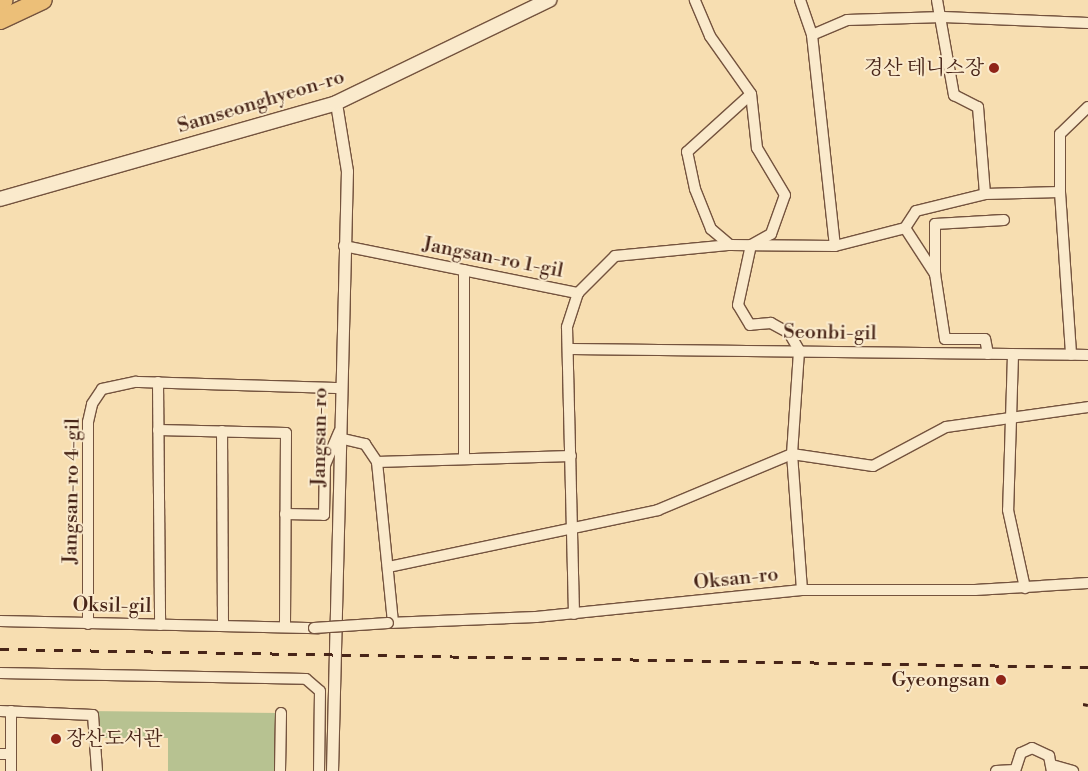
<!DOCTYPE html>
<meta charset="utf-8">
<style>
body{margin:0}
#map{position:relative;width:1088px;height:771px;overflow:hidden;background:#f7deb1;font-family:"Libre Bodoni","Noto Serif KR",serif}
div>[style]{position:absolute}
.green>*{inset:0;background:#b7c291}
.roads{filter:drop-shadow(1px 0 #74533e) drop-shadow(-1px 0 #74533e) drop-shadow(0 1px #74533e) drop-shadow(0 -1px #74533e)}
.minor>*{height:10px;margin:-5px;padding:0 5px;transform-origin:5px;border-radius:5px;background:#faeacc}
.tertiary>*{height:11px;margin:-5.5px;padding:0 5.5px;transform-origin:5.5px;border-radius:5.5px;background:#faeacc}
.secondary>*{height:14px;margin:-7px;padding:0 7px;transform-origin:7px;border-radius:7px;background:#faeacc}
.motorway>*{height:18px;margin:-9px;padding:0 9px;transform-origin:9px;border-radius:9px;background:#ecbf78}
.rail>*{height:3px;margin-top:-1.5px;transform-origin:0;background:repeating-linear-gradient(90deg,#482518 0 9px,transparent 0 18px)}
.bridges{filter:drop-shadow(1px 0 #74533e) drop-shadow(-1px 0 #74533e) drop-shadow(0 1px #74533e) drop-shadow(0 -1px #74533e)}
.minor-bridge>*{height:10px;margin:-5px;padding:0 5px;transform-origin:5px;border-radius:5px;background:#faeacc}
.dots>*{width:14px;height:14px;translate:-50% -50%;box-sizing:border-box;border:2px solid #faeacc;border-radius:50%}
span{translate:-50% -50%;white-space:nowrap;text-align:center;line-height:1.15;-webkit-text-stroke:4px #faeacc;paint-order:stroke}
.poi-label{font-size:20px;color:#482518}
.right{translate:-100% -50%;text-align:right}
.left{translate:0 -50%;text-align:left}
.street-label{font-size:20px;color:#482518}
</style>
<div id="map">
<div class="green">
<i style="clip-path:polygon(86px 711px,281px 713px,280px 771px,168px 771px,168px 738px,97px 738px)"></i>
</div>
<div class="roads">
<div class="minor">
<i style="left:800px;top:0;width:37px;rotate:71deg"></i>
<i style="left:812px;top:35px;width:212px;rotate:83.8deg"></i>
<i style="left:937px;top:0;width:97px;rotate:79.9deg"></i>
<i style="left:954px;top:95px;width:27px;rotate:27deg"></i>
<i style="left:978px;top:107px;width:87px;rotate:85.4deg"></i>
<i style="left:812px;top:35px;width:38px;rotate:-23deg"></i>
<i style="left:847px;top:20px;width:96px;rotate:-1.8deg"></i>
<i style="left:943px;top:17px;width:145px;rotate:2.4deg"></i>
<i style="left:1060px;top:192px;width:58px;rotate:-90deg"></i>
<i style="left:1060px;top:134px;width:39px;rotate:-44deg"></i>
<i style="left:905px;top:228px;width:55px;rotate:56.9deg"></i>
<i style="left:730px;top:245px;width:25px;rotate:-140deg"></i>
<i style="left:711px;top:229px;width:43px;rotate:-111.8deg"></i>
<i style="left:695px;top:189px;width:38px;rotate:-102deg"></i>
<i style="left:687px;top:152px;width:86px;rotate:-42.2deg"></i>
<i style="left:344px;top:246px;width:239px;rotate:11.4deg"></i>
<i style="left:578px;top:293px;width:36px;rotate:108deg"></i>
<i style="left:567px;top:327px;width:287px;rotate:88.6deg"></i>
<i style="left:464px;top:270px;width:188px;rotate:90deg"></i>
<i style="left:578px;top:293px;width:52px;rotate:-45deg"></i>
<i style="left:615px;top:256px;width:116px;rotate:-5.5deg"></i>
<i style="left:730px;top:245px;width:105px;rotate:0.5deg"></i>
<i style="left:835px;top:246px;width:72px;rotate:-14.4deg"></i>
<i style="left:905px;top:228px;width:20px;rotate:-57deg"></i>
<i style="left:916px;top:211px;width:71px;rotate:-13.8deg"></i>
<i style="left:985px;top:194px;width:75px;rotate:-1.5deg"></i>
<i style="left:1060px;top:192px;width:163px;rotate:86.1deg"></i>
<i style="left:571px;top:349px;width:517px;rotate:0.66deg"></i>
<i style="left:988px;top:354px;width:15px;rotate:-101deg"></i>
<i style="left:985px;top:339px;width:40px;rotate:180deg"></i>
<i style="left:945px;top:339px;width:66px;rotate:-98.7deg"></i>
<i style="left:935px;top:274px;width:50px;rotate:-90deg"></i>
<i style="left:935px;top:224px;width:69px;rotate:-3.3deg"></i>
<i style="left:1013px;top:355px;width:155px;rotate:91.8deg"></i>
<i style="left:1008px;top:510px;width:80px;rotate:77.7deg"></i>
<i style="left:158px;top:382px;width:243px;rotate:89.5deg"></i>
<i style="left:158px;top:430px;width:128px;rotate:1.3deg"></i>
<i style="left:286px;top:433px;width:194px;rotate:90.3deg"></i>
<i style="left:222px;top:431px;width:195px;rotate:89.7deg"></i>
<i style="left:339px;top:438px;width:27px;rotate:13deg"></i>
<i style="left:365px;top:444px;width:22px;rotate:56deg"></i>
<i style="left:377px;top:462px;width:161px;rotate:84.3deg"></i>
<i style="left:377px;top:462px;width:194px;rotate:-1.8deg"></i>
<i style="left:285px;top:514px;width:39px;rotate:1deg"></i>
<i style="left:324px;top:515px;width:50px;rotate:-88.9deg"></i>
<i style="left:325px;top:465px;width:36px;rotate:-67deg"></i>
<i style="left:388px;top:567px;width:276px;rotate:-11.9deg"></i>
<i style="left:658px;top:510px;width:145px;rotate:-22.7deg"></i>
<i style="left:792px;top:454px;width:104px;rotate:-86.1deg"></i>
<i style="left:799px;top:350px;width:20px;rotate:-120deg"></i>
<i style="left:789px;top:333px;width:21px;rotate:-151deg"></i>
<i style="left:771px;top:323px;width:21px;rotate:175deg"></i>
<i style="left:750px;top:325px;width:23px;rotate:-121deg"></i>
<i style="left:738px;top:305px;width:61px;rotate:-77.8deg"></i>
<i style="left:751px;top:245px;width:23px;rotate:-29deg"></i>
<i style="left:771px;top:234px;width:41px;rotate:-70.3deg"></i>
<i style="left:785px;top:195px;width:55px;rotate:-120.8deg"></i>
<i style="left:757px;top:148px;width:54px;rotate:-96.3deg"></i>
<i style="left:751px;top:94px;width:71px;rotate:-125.3deg"></i>
<i style="left:710px;top:36px;width:39px;rotate:-113deg"></i>
<i style="left:802px;top:590px;width:136px;rotate:-94.2deg"></i>
<i style="left:792px;top:454px;width:82px;rotate:8.4deg"></i>
<i style="left:873px;top:466px;width:83px;rotate:-28.1deg"></i>
<i style="left:946px;top:427px;width:143px;rotate:-8deg"></i>
<i style="left:0;top:621px;width:319px;rotate:1.3deg"></i>
<i style="left:388px;top:623px;width:148px;rotate:-2.3deg"></i>
<i style="left:536px;top:617px;width:267px;rotate:-5.8deg"></i>
<i style="left:802px;top:590px;width:173px"></i>
<i style="left:975px;top:590px;width:113px;rotate:-3.5deg"></i>
<i style="left:88px;top:624px;width:202px;rotate:-90deg"></i>
<i style="left:88px;top:422px;width:18px;rotate:-77deg"></i>
<i style="left:92px;top:404px;width:18px;rotate:-56deg"></i>
<i style="left:102px;top:389px;width:35px;rotate:-12deg"></i>
<i style="left:136px;top:382px;width:203px;rotate:1.7deg"></i>
<i style="left:0;top:673px;width:306px;rotate:1.1deg"></i>
<i style="left:306px;top:679px;width:18px;rotate:41deg"></i>
<i style="left:320px;top:691px;width:80px;rotate:90.7deg"></i>
<i style="left:0;top:711px;width:93px;rotate:2.5deg"></i>
<i style="left:93px;top:715px;width:56px;rotate:85.9deg"></i>
<i style="left:0;top:754px;width:11px"></i>
<i style="left:1052px;top:765px;width:22px;rotate:16deg"></i>
<i style="left:11px;top:771px;width:60px;rotate:-90deg"></i>
<i style="left:280px;top:771px;width:58px;rotate:-89deg"></i>
<i style="left:996px;top:771px;width:19px;rotate:-3deg"></i>
<i style="left:1015px;top:771px;width:19px;rotate:-72deg"></i>
<i style="left:1021px;top:753px;width:12px;rotate:-24deg"></i>
<i style="left:1032px;top:748px;width:19px;rotate:25deg"></i>
<i style="left:1049px;top:756px;width:15px;rotate:79deg"></i>
</div>
<div class="tertiary">
<i style="left:332px;top:771px;width:600px;rotate:-88.57deg"></i>
<i style="left:347px;top:171px;width:69px;rotate:-99.2deg"></i>
</div>
<div class="secondary">
<i style="left:0;top:199px;width:349px;rotate:-15.9deg"></i>
<i style="left:336px;top:103px;width:237px;rotate:-25.8deg"></i>
</div>
<div class="motorway">
<i style="left:0;top:2px;width:4px;rotate:-27deg"></i>
<i style="left:0;top:20px;width:47px;rotate:-24.9deg"></i>
</div>
</div>
<div class="rail">
<i style="left:0;top:649px;width:1088px;rotate:0.95deg"></i>
<i style="left:1083px;top:704px;width:5px;rotate:11deg"></i>
</div>
<div class="bridges">
<div class="minor-bridge">
<i style="left:314px;top:628px;width:74px;rotate:-3.9deg"></i>
</div>
</div>
<div class="dots">
<i style="left:994px;top:68px;background:#8f2418"></i>
<i style="left:1001px;top:680px;background:#8f2418"></i>
<i style="left:56px;top:739px;background:#8f2418"></i>
</div>
<div class="poi-label">
<span class="right" style="left:984px;top:68px">경산 테니스장</span>
<span class="right" style="left:990px;top:680px">Gyeongsan</span>
<span class="left" style="left:66px;top:739px">장산도서관</span>
</div>
<div class="street-label">
<span style="left:261px;top:102px;rotate:-17deg">Samseonghyeon-ro</span>
<span style="left:493px;top:258px;rotate:11deg">Jangsan-ro 1-gil</span>
<span style="left:830px;top:333px;rotate:1deg">Seonbi-gil</span>
<span style="left:320px;top:437px;rotate:-89deg">Jangsan-ro</span>
<span style="left:72px;top:491px;rotate:-89deg">Jangsan-ro 4-gil</span>
<span style="left:736px;top:579px;rotate:-6deg">Oksan-ro</span>
<span style="left:112px;top:606px;rotate:1deg">Oksil-gil</span>
</div>
</div>
